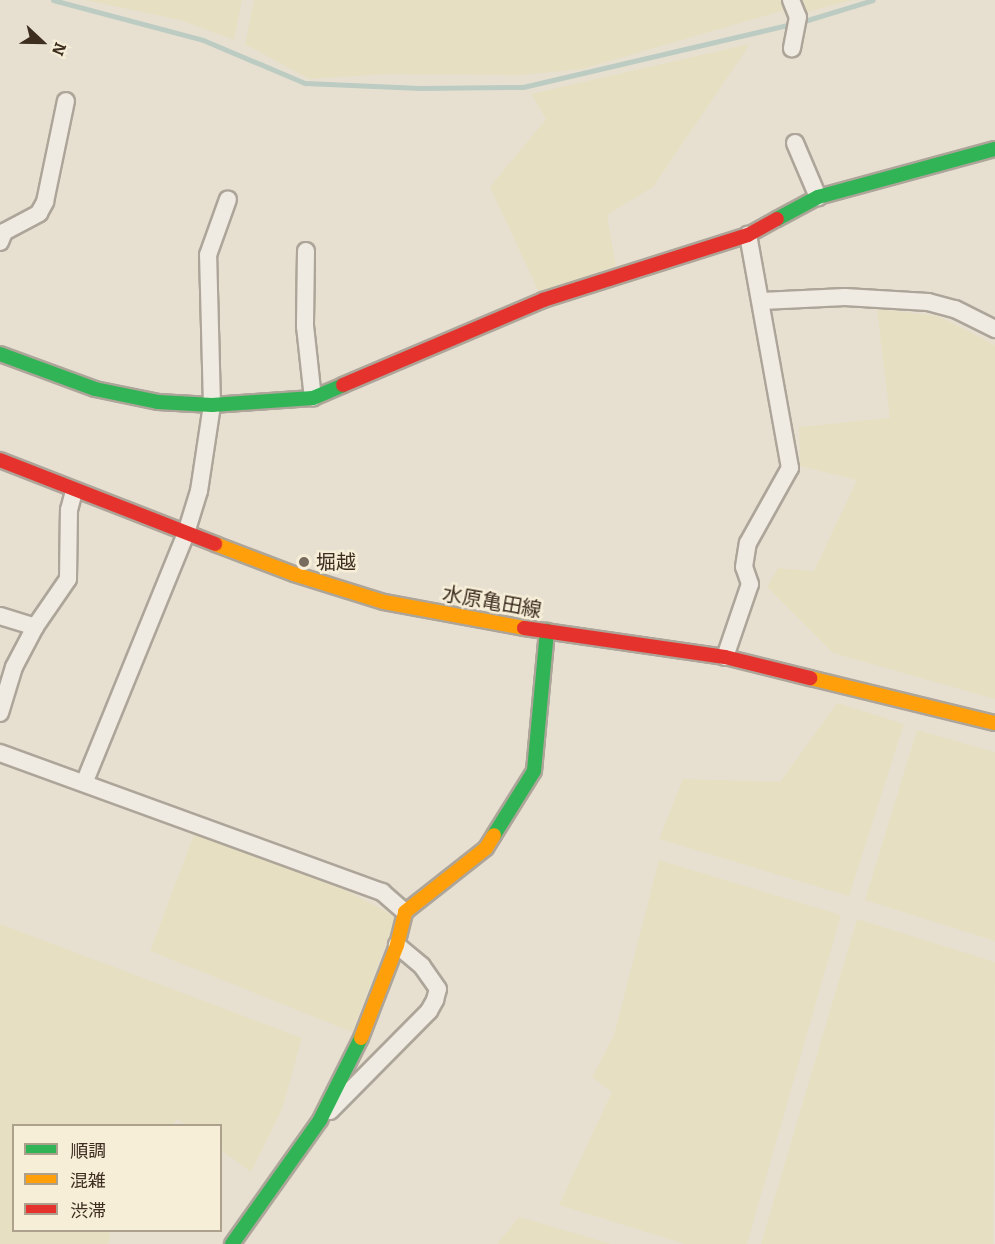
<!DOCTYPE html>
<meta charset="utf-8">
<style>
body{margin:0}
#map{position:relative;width:995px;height:1244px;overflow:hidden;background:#e7e0d1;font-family:Bitter,"Noto Sans JP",serif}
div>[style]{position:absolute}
.farmland>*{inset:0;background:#e6dfc2}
.stream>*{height:5px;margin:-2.5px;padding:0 2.5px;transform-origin:2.5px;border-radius:2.5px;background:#bcccc2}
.roads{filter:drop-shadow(2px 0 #ada599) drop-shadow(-2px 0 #ada599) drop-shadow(0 2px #ada599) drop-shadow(0 -2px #ada599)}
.street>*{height:16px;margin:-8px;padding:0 8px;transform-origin:8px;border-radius:8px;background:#efebe3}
.fast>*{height:14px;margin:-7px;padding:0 7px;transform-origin:7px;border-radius:7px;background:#30b455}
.slow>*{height:14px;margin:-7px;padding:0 7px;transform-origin:7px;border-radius:7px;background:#ff9f0a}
.jam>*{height:14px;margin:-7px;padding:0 7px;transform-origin:7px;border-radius:7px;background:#e5322d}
.dots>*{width:16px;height:16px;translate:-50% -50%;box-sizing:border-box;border:3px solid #f7eed8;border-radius:50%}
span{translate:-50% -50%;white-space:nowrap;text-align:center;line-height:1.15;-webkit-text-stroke:5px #f7eed8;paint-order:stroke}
.poi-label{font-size:20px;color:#3d2e20}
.left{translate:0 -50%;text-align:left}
.street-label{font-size:20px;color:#3d2e20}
.legend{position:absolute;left:12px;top:1124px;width:210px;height:108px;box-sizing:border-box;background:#f7eed8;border:2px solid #ada18e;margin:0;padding:8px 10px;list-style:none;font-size:18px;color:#3d2e20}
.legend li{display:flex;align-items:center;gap:12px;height:30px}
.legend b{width:30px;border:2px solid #ada18e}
.north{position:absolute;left:12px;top:12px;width:60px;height:60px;-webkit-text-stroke:4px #f7eed8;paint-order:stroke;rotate:112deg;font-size:16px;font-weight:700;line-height:24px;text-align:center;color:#3d2e20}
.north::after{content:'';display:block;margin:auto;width:21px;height:27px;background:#3d2e20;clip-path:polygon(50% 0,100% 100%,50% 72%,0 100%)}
</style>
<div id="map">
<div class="farmland">
<i style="clip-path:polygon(85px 0,242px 0,234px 40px,180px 20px)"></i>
<i style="clip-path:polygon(254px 0,782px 0,785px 10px,582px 69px,521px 75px,387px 74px,309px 79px,245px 44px)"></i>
<i style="clip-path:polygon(799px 0,853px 0,803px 13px)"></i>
<i style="clip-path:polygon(750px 44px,653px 187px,607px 215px,616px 266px,539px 292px,490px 187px,546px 119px,531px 94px)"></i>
<i style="clip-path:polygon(877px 309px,938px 316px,995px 345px,995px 699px,833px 653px,767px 587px,778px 568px,814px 571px,857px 480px,800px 466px,799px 427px,890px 418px)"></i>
<i style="clip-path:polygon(837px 703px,904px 724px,849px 896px,659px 839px,683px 779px,780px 782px)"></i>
<i style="clip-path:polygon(917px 730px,995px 752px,995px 941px,865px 900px)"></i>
<i style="clip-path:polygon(195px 832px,349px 892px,396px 917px,352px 1032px,150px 951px)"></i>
<i style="clip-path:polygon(659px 860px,841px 915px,747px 1244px,685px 1244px,559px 1205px,612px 1092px,592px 1077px,614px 1035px)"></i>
<i style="clip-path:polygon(857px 919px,995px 962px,993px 1244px,761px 1244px)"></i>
<i style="clip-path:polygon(0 924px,302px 1038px,282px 1109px,251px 1172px,221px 1150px,220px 1126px,186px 1125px,177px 1119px,171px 1126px,14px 1126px,14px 1230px,110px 1231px,110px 1241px,107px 1244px,0 1244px)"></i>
<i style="clip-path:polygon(519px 1217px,612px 1244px,497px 1244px)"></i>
</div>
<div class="stream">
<i style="left:53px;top:0;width:155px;rotate:14.9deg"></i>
<i style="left:203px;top:40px;width:111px;rotate:22.9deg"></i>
<i style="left:305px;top:83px;width:115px;rotate:2.5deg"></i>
<i style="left:420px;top:88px;width:103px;rotate:-0.6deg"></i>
<i style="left:523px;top:87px;width:285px;rotate:-13.2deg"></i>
<i style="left:801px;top:22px;width:75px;rotate:-17deg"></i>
</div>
<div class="roads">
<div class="street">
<i style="left:791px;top:0;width:18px;rotate:68deg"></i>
<i style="left:798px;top:17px;width:32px;rotate:101deg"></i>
<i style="left:795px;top:143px;width:59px;rotate:66.9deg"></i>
<i style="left:0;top:242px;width:11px;rotate:-68deg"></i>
<i style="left:4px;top:232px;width:40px;rotate:-28deg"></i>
<i style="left:39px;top:213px;width:13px;rotate:-61deg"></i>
<i style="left:45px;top:202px;width:103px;rotate:-78.3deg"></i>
<i style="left:306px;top:251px;width:75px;rotate:90.8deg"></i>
<i style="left:305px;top:326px;width:72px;rotate:83.7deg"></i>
<i style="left:762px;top:301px;width:83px;rotate:-2.8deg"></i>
<i style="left:845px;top:297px;width:83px;rotate:3.4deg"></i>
<i style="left:928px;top:302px;width:28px;rotate:15deg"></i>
<i style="left:955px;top:309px;width:45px;rotate:26.6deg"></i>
<i style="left:0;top:616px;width:37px;rotate:17deg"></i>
<i style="left:725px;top:657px;width:77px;rotate:-71.1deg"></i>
<i style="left:750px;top:584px;width:18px;rotate:-109deg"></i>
<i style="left:744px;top:567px;width:24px;rotate:-81deg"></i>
<i style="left:748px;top:543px;width:86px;rotate:-60.8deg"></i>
<i style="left:790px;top:468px;width:237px;rotate:-100.2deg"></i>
<i style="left:0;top:713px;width:48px;rotate:-73.1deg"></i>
<i style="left:14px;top:667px;width:45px;rotate:-62.3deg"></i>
<i style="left:35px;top:627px;width:58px;rotate:-55.5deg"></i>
<i style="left:68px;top:579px;width:69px;rotate:-89.2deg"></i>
<i style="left:69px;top:510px;width:20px;rotate:-75deg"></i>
<i style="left:0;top:753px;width:407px;rotate:20deg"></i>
<i style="left:382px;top:892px;width:30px;rotate:41deg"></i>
<i style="left:85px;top:781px;width:268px;rotate:-67.8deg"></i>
<i style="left:186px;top:533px;width:44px;rotate:-72.8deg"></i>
<i style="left:199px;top:491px;width:87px;rotate:-81.4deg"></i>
<i style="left:212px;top:405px;width:150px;rotate:-91.5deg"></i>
<i style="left:208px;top:255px;width:59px;rotate:-70.3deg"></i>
<i style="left:330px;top:1111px;width:141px;rotate:-45.3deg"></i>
<i style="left:429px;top:1011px;width:13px;rotate:-61deg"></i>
<i style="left:435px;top:1000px;width:11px;rotate:-75deg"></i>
<i style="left:438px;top:989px;width:28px;rotate:-125deg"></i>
<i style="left:422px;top:966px;width:33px;rotate:-140deg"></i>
</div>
<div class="fast">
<i style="left:777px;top:219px;width:47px;rotate:-28.2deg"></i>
<i style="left:818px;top:197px;width:183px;rotate:-15.2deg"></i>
<i style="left:0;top:354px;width:101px;rotate:20.2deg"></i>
<i style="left:95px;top:389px;width:64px;rotate:11.7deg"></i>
<i style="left:158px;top:402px;width:54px;rotate:3.2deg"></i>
<i style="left:212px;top:405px;width:101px;rotate:-4deg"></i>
<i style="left:313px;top:398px;width:33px;rotate:-23deg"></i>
<i style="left:494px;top:835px;width:75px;rotate:-58deg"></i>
<i style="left:534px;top:771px;width:141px;rotate:-84.7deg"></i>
<i style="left:232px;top:1244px;width:152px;rotate:-54.6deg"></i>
<i style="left:320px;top:1120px;width:92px;rotate:-63.4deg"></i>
</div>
<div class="slow">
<i style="left:215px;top:544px;width:85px;rotate:20.8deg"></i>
<i style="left:294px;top:574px;width:94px;rotate:17.3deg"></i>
<i style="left:384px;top:602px;width:142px;rotate:10.5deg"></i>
<i style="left:810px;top:678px;width:190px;rotate:13.7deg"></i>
<i style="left:361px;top:1038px;width:100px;rotate:-68.8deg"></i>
<i style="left:397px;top:945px;width:34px;rotate:-76deg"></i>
<i style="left:405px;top:912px;width:103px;rotate:-38.3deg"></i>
<i style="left:486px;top:848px;width:15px;rotate:-58deg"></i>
</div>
<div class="jam">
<i style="left:343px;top:385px;width:217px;rotate:-23deg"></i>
<i style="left:543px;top:300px;width:215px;rotate:-17.6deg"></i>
<i style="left:748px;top:235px;width:33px;rotate:-29deg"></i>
<i style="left:0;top:460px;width:231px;rotate:21.3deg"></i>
<i style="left:524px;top:628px;width:203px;rotate:8.2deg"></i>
<i style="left:725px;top:657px;width:88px;rotate:13.9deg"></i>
</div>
</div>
<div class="dots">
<i style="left:304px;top:562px;background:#786c5e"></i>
</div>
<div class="poi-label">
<span class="left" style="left:316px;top:562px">堀越</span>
</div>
<div class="street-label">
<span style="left:492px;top:602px;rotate:10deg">水原亀田線</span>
</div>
<ul class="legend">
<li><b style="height:8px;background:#30b455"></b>順調</li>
<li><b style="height:8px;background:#ff9f0a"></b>混雑</li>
<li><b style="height:8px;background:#e5322d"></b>渋滞</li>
</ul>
<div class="north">N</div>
</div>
